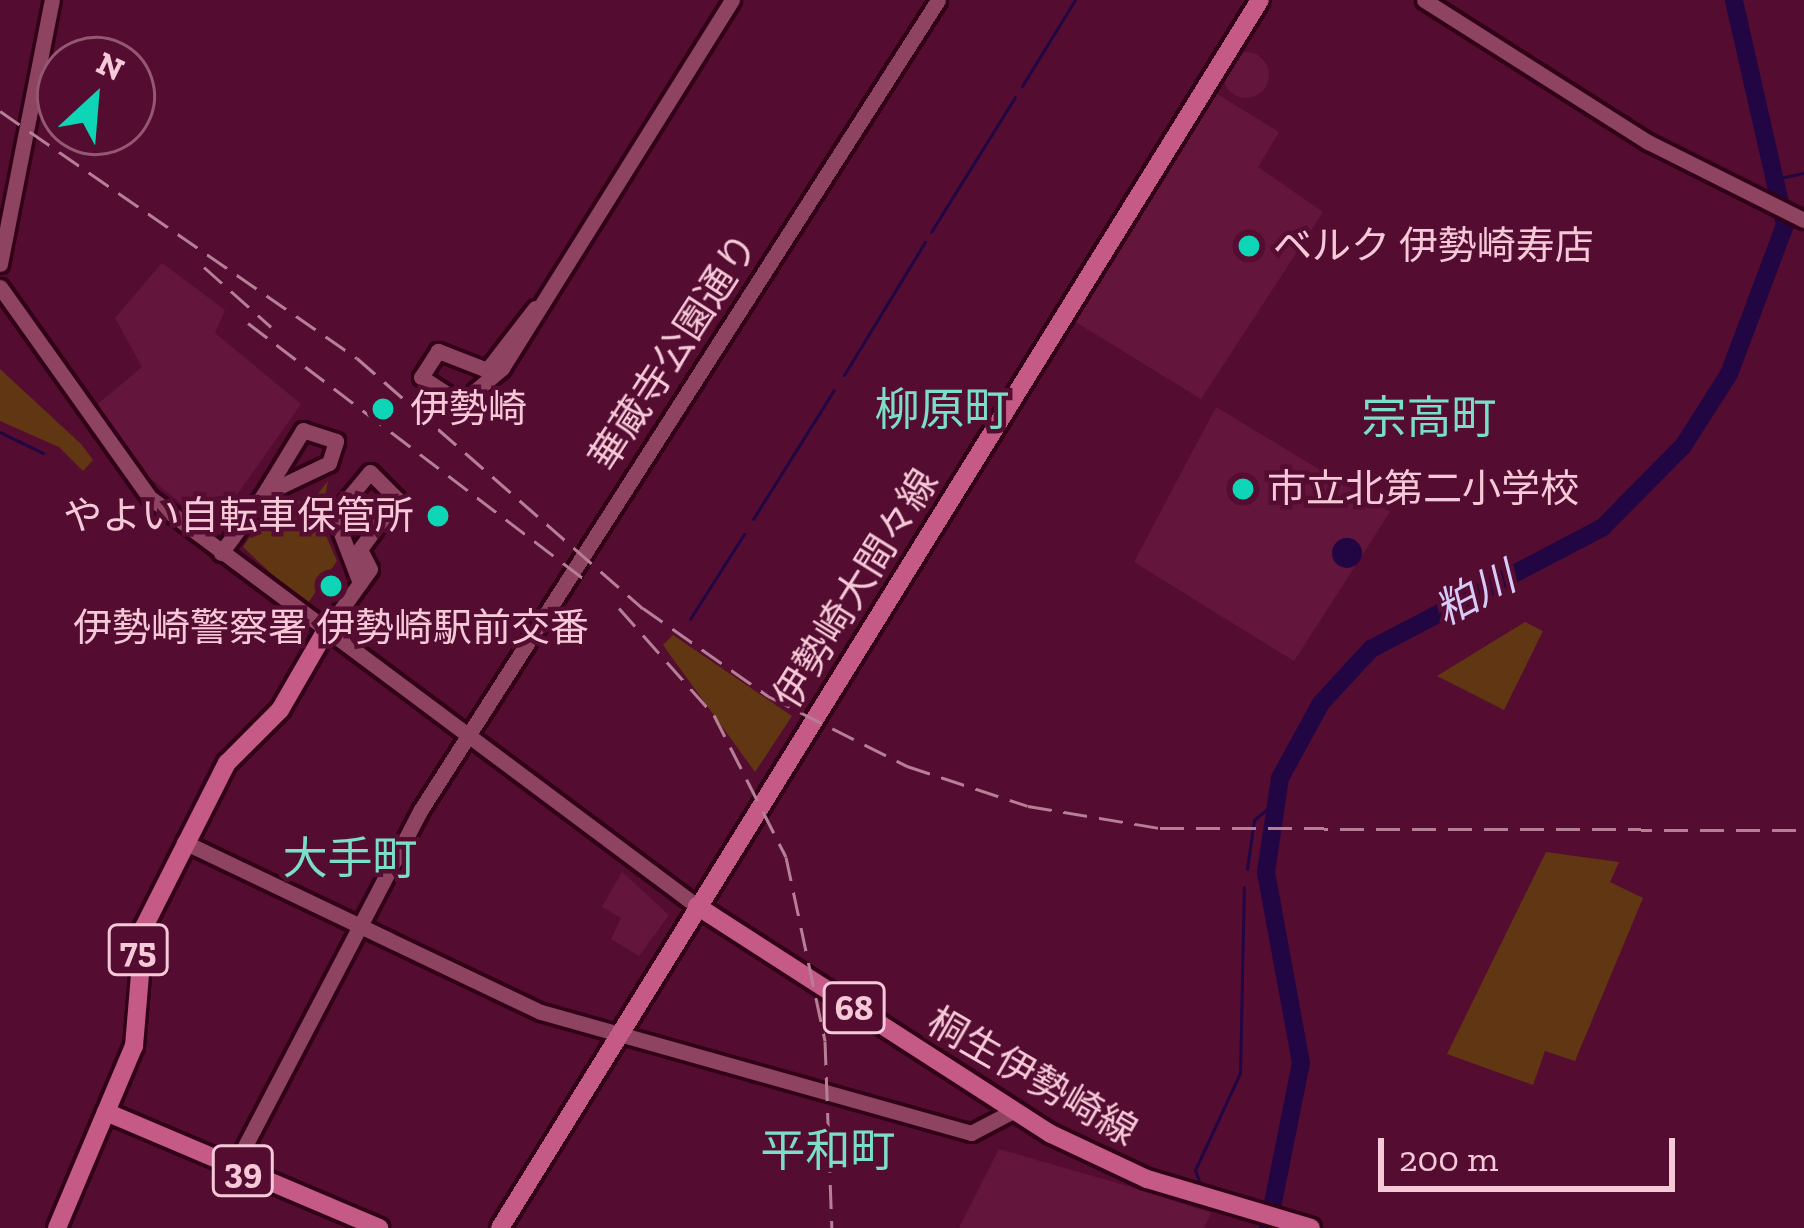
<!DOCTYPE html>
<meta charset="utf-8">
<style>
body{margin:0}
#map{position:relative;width:1804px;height:1228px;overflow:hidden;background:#540d30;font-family:"Zilla Slab","Noto Sans JP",serif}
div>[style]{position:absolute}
.built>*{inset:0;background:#64153c}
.round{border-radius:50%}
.green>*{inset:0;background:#613613}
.water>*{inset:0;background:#210643}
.stream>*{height:3px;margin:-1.5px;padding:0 1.5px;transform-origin:1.5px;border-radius:1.5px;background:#210643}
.river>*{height:18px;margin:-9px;padding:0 9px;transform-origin:9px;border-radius:9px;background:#210643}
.roads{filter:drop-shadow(3px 0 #310017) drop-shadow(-3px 0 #310017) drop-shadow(0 3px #310017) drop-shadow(0 -3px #310017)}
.tertiary>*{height:15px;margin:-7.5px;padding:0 7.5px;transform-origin:7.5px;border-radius:7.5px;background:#8e4361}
.primary>*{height:18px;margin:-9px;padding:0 9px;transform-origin:9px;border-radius:9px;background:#c55a86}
.rail>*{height:3px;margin-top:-1.5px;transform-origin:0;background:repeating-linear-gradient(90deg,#b67f96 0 24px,transparent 0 36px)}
.dots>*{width:33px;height:33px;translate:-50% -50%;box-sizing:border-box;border:6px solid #540d30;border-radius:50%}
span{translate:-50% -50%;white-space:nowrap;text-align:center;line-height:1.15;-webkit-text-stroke:9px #540d30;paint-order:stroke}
.shield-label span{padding:3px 9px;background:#540d30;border:3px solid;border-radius:9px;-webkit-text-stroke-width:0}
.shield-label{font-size:36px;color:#f6c9d8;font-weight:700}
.poi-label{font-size:39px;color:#f6c9d8}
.left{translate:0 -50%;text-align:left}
.right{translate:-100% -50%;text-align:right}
.street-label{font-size:39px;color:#f6c9d8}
.water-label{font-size:42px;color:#d6caf8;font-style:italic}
.quarter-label{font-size:45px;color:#7bdec7}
.north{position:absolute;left:36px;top:36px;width:120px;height:120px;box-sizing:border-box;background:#540d30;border:3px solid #955873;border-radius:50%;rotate:26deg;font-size:33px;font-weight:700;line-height:48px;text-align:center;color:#f6c9d8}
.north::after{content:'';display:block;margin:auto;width:42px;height:54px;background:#0dd5b5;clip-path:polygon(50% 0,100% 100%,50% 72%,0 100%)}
.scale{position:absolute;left:1378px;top:1138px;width:297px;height:54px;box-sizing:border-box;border:6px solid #f6c9d8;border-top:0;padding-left:15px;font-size:36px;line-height:42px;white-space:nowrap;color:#f6c9d8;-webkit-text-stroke:9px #540d30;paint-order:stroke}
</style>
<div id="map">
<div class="built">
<i class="round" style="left:1223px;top:52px;width:46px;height:46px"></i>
<i style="clip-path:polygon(1214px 92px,1279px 132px,1258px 167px,1323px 212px,1201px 399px,1074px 321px)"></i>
<i style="clip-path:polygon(162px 263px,225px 310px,215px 333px,301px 404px,219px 520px,205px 523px,140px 470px,93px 408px,142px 367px,115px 318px)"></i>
<i style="clip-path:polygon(1216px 407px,1390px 512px,1294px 661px,1134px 562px)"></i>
<i style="clip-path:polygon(622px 872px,669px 915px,639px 956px,611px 939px,621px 918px,602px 907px)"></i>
<i style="clip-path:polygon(999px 1149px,1131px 1187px,1211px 1213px,1204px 1228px,959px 1228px)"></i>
</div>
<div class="green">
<i style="clip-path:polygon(0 369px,81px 444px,93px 460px,83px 471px,59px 447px,0 421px)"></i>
<i style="clip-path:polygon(328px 481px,320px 522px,337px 561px,306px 606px,243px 547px,280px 491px,308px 506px)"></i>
<i style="clip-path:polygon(1525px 622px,1543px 631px,1504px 710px,1437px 676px)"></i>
<i style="clip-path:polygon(673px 635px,792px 716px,755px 772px,663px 645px)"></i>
<i style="clip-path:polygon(1546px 852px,1619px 862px,1610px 882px,1643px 898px,1575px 1061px,1545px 1051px,1533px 1085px,1447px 1054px)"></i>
</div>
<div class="water">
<i class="round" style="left:1332px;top:538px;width:30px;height:30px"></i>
</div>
<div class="stream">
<i style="left:1022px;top:86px;width:101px;rotate:-58.4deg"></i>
<i style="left:1780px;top:178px;width:25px;rotate:-12deg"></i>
<i style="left:931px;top:232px;width:159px;rotate:-58.1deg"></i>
<i style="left:844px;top:375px;width:156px;rotate:-58.7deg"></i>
<i style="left:0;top:432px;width:48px;rotate:26deg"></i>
<i style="left:753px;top:519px;width:152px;rotate:-57.9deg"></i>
<i style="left:690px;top:619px;width:101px;rotate:-57.6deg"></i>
<i style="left:1247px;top:869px;width:49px;rotate:-81.9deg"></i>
<i style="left:1254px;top:820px;width:26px;rotate:-40deg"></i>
<i style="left:1201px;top:1187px;width:18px;rotate:-109deg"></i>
<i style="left:1195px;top:1170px;width:107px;rotate:-65.1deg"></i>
<i style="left:1240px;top:1073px;width:186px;rotate:-88.8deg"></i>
</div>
<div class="river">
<i style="left:1268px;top:1228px;width:168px;rotate:-78.7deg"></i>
<i style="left:1301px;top:1063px;width:194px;rotate:-100.4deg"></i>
<i style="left:1266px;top:872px;width:95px;rotate:-81.5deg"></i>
<i style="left:1280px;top:778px;width:85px;rotate:-61.3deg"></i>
<i style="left:1321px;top:703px;width:74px;rotate:-47.2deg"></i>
<i style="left:1371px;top:649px;width:262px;rotate:-27.7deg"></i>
<i style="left:1603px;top:527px;width:114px;rotate:-45.4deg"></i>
<i style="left:1683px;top:446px;width:85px;rotate:-57.4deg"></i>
<i style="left:1729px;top:374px;width:159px;rotate:-69.4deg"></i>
<i style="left:1785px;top:225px;width:231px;rotate:-102.8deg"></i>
</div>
<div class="roads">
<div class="tertiary">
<i style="left:1424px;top:0;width:265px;rotate:32.4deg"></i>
<i style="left:1648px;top:142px;width:174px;rotate:26.6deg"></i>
<i style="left:0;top:264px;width:269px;rotate:-78.9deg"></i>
<i style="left:0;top:287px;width:257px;rotate:54.6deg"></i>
<i style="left:149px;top:497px;width:684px;rotate:36.74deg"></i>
<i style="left:535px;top:308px;width:78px;rotate:127.7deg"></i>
<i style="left:487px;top:370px;width:53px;rotate:-158.8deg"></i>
<i style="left:438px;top:351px;width:31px;rotate:123deg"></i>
<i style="left:421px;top:377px;width:48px;rotate:33deg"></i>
<i style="left:461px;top:403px;width:54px;rotate:-40.5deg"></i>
<i style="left:502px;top:368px;width:434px;rotate:-58deg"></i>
<i style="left:221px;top:553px;width:73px;rotate:-53.9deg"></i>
<i style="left:264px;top:494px;width:72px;rotate:-25.5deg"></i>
<i style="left:329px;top:463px;width:23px;rotate:-72deg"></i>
<i style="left:336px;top:441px;width:35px;rotate:-162deg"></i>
<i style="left:303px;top:430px;width:75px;rotate:121.4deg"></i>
<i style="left:325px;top:632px;width:77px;rotate:-54.5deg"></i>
<i style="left:370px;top:569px;width:22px;rotate:-117deg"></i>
<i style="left:360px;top:549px;width:62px;rotate:-53.5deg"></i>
<i style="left:397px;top:499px;width:38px;rotate:-135deg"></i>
<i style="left:370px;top:472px;width:56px;rotate:129.9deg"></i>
<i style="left:334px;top:515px;width:73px;rotate:69.1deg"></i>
<i style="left:184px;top:842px;width:395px;rotate:25.5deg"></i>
<i style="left:541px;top:1012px;width:447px;rotate:15.7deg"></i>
<i style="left:971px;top:1133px;width:45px;rotate:-27.7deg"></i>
<i style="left:234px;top:1167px;width:402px;rotate:-62.4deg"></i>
<i style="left:420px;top:811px;width:962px;rotate:-57.43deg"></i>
</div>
<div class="primary">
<i style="left:697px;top:906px;width:421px;rotate:32.8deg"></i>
<i style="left:1051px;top:1134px;width:106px;rotate:25.1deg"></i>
<i style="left:1147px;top:1179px;width:171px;rotate:16.6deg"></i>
<i style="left:106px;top:1112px;width:297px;rotate:23deg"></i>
<i style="left:57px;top:1228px;width:198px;rotate:-67.1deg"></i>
<i style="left:134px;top:1046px;width:119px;rotate:-85.2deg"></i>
<i style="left:144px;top:927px;width:184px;rotate:-63.2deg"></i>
<i style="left:227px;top:763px;width:75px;rotate:-45deg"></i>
<i style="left:280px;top:710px;width:90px;rotate:-60deg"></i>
<i style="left:500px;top:1228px;width:1444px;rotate:-58.25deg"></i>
</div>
</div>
<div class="rail">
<i style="left:0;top:111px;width:434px;rotate:34.7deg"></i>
<i style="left:357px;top:358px;width:380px;rotate:41.2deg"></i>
<i style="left:643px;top:608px;width:153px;rotate:35.1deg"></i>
<i style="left:768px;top:696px;width:156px;rotate:26.7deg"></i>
<i style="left:907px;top:766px;width:127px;rotate:18.3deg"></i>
<i style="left:1028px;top:806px;width:134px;rotate:9.5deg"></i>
<i style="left:1160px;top:828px;width:644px;rotate:0.18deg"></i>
<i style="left:204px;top:267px;width:90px;rotate:41.8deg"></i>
<i style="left:248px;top:323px;width:426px;rotate:37.3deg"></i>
<i style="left:619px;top:608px;width:143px;rotate:48.4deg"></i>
<i style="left:714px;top:715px;width:159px;rotate:63.1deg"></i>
<i style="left:786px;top:857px;width:188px;rotate:78deg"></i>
<i style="left:825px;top:1041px;width:187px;rotate:87.9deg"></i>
</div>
<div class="dots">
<i style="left:1249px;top:246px;background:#0dd5b5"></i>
<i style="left:383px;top:409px;background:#0dd5b5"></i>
<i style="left:1243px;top:489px;background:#0dd5b5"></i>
<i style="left:438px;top:516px;background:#0dd5b5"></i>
<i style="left:331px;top:586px;background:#0dd5b5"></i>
</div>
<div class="shield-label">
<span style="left:138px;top:950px">75</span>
<span style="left:854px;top:1008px">68</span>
<span style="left:243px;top:1171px">39</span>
</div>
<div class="poi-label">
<span class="left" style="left:1273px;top:246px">ベルク 伊勢崎寿店</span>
<span class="left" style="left:410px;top:409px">伊勢崎</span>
<span class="left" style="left:1267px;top:489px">市立北第二小学校</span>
<span class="right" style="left:414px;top:516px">やよい自転車保管所</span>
<span style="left:331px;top:628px">伊勢崎警察署 伊勢崎駅前交番</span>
</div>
<div class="street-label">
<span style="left:674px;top:352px;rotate:-57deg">華蔵寺公園通り</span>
<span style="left:856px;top:589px;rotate:-58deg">伊勢崎大間々線</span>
<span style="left:1032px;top:1077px;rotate:30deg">桐生伊勢崎線</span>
</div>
<div class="water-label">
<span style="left:1475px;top:594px;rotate:-28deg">粕川</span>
</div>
<div class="quarter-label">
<span style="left:942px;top:411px">柳原町</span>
<span style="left:1429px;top:419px">宗高町</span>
<span style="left:350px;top:860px">大手町</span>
<span style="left:828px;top:1152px">平和町</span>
</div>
<div class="north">N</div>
<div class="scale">200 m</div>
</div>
